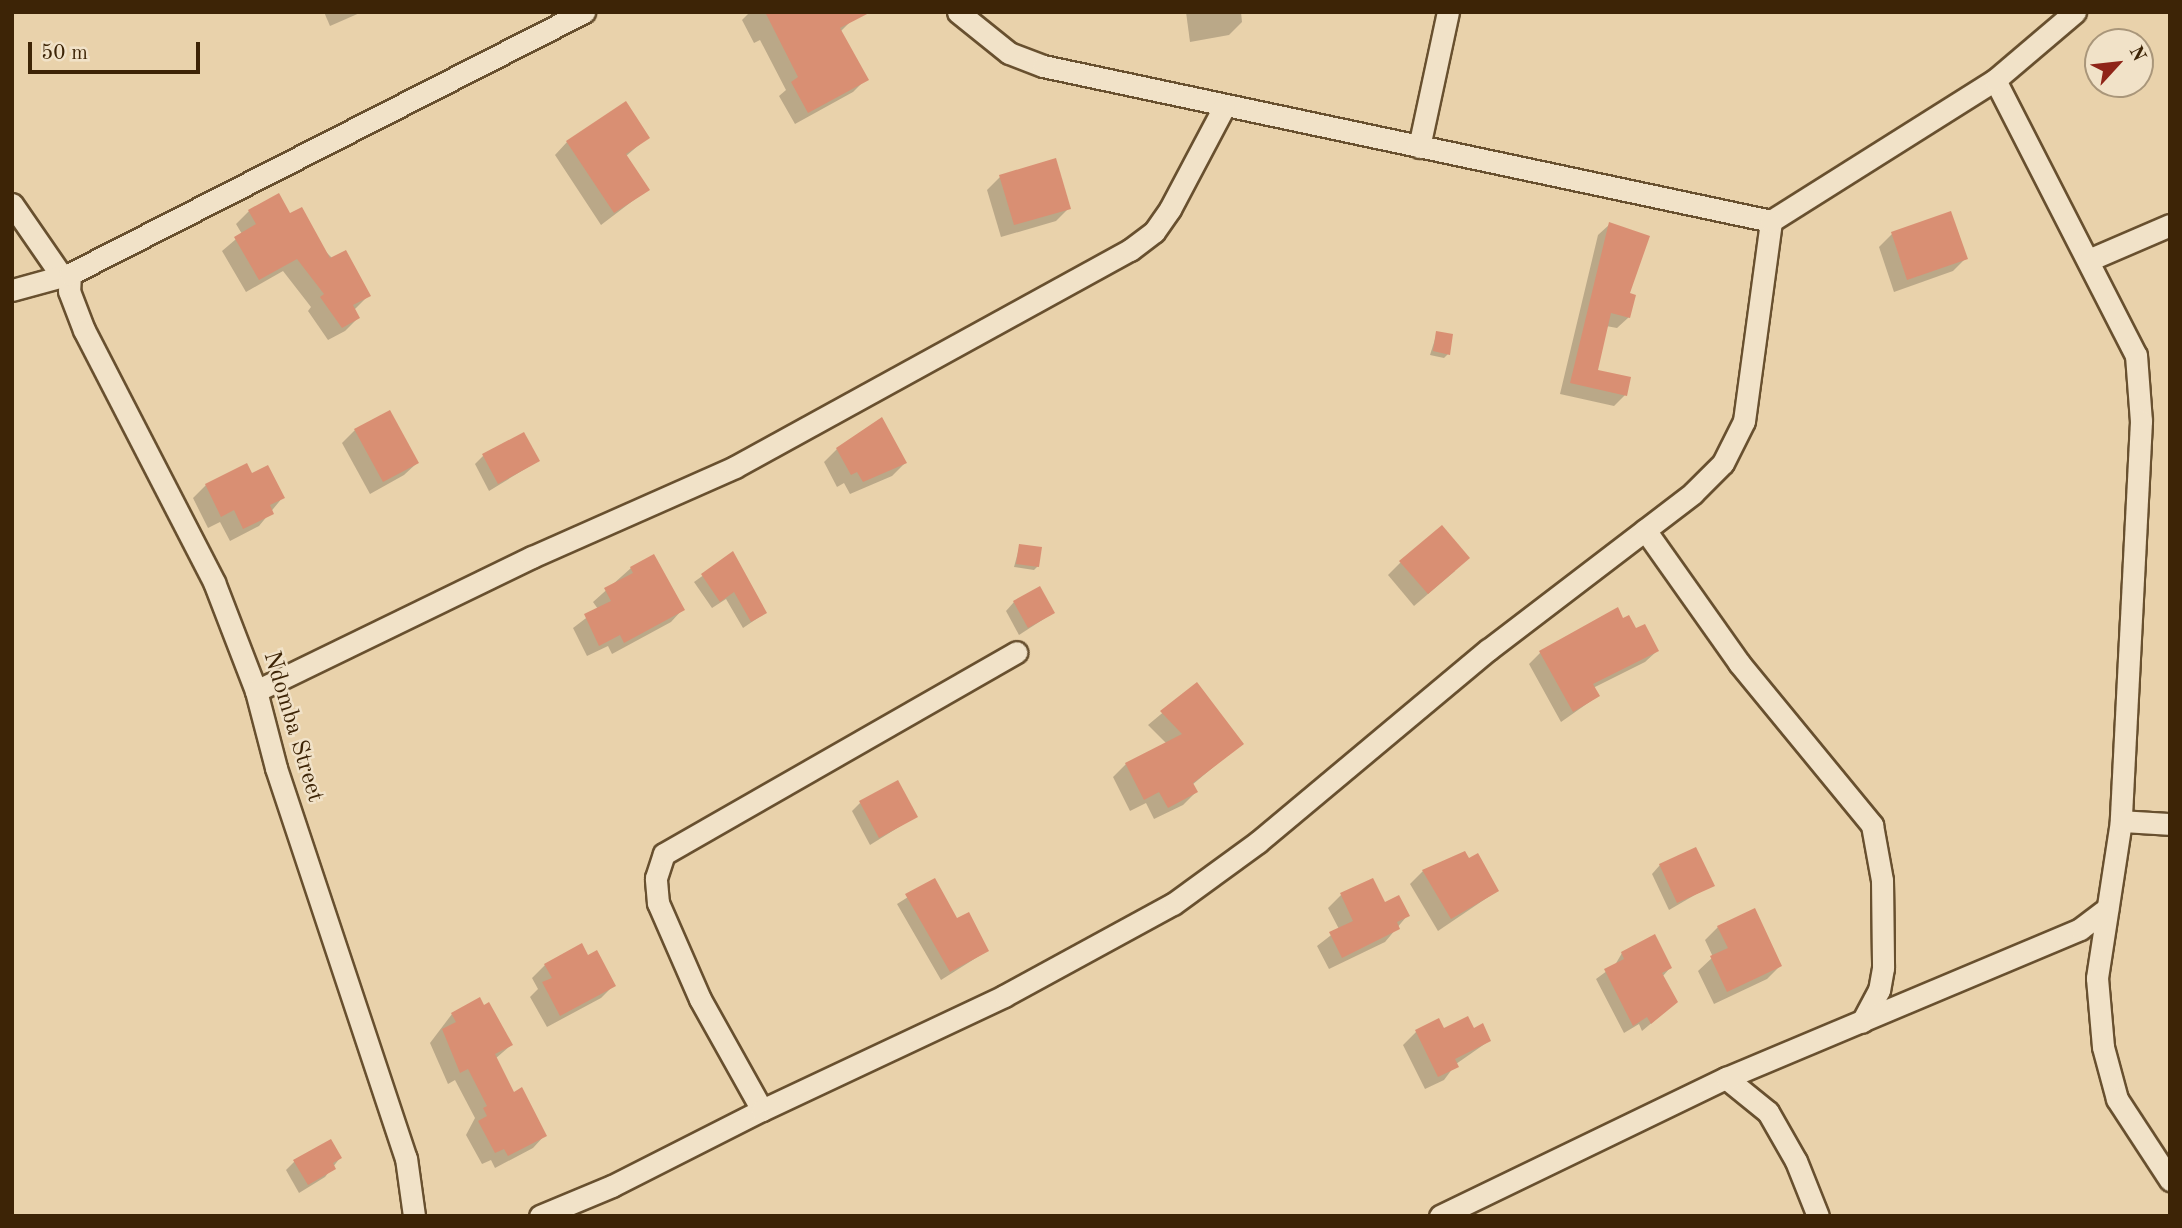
<!DOCTYPE html>
<style>
body{margin:0}
#map{position:relative;width:2182px;height:1228px;overflow:hidden;background:#e9d2ab;font-family:"Old Standard TT",serif}
div>[style]{position:absolute}
.shadow>*{inset:0;background:#0003}
.building>*{inset:0;background:#d98f73}
.roads{filter:drop-shadow(2px 0 #68502f) drop-shadow(-2px 0 #68502f) drop-shadow(0 2px #68502f) drop-shadow(0 -2px #68502f)}
.minor>*{height:21px;margin:-10.5px;padding:0 10.5px;transform-origin:10.5px;border-radius:10.5px;background:#f1e2c8}
span{translate:-50% -50%;white-space:nowrap;text-align:center;line-height:1.15;-webkit-text-stroke:5px #f1e2c8;paint-order:stroke}
.street-label{font-size:24px;color:#3d2406}
.frame{position:absolute;inset:0;border:14px solid #3d2406;pointer-events:none}
.north{position:absolute;left:2084px;top:28px;width:70px;height:70px;box-sizing:border-box;background:#f1e2c8;border:2px solid #a9967a;border-radius:50%;rotate:63deg;font-size:19px;font-weight:700;line-height:28px;text-align:center;color:#3d2406}
.north::after{content:'';display:block;margin:auto;width:24px;height:32px;background:#8f2418;clip-path:polygon(50% 0,100% 100%,50% 72%,0 100%)}
.scale{position:absolute;left:28px;top:42px;width:172px;height:32px;box-sizing:border-box;border:4px solid #3d2406;border-top:0;padding-left:9px;font-size:21px;line-height:24px;white-space:nowrap;color:#3d2406;-webkit-text-stroke:5px #f1e2c8;paint-order:stroke}
</style>
<div id="map">
<div class="shadow">
<i style="clip-path:polygon(324px 12px,362px 12px,330px 26px)"></i>
<i style="clip-path:polygon(750px 12px,846px 12px,851px 21px,840px 32px,866px 79px,853px 92px,795px 124px,779px 96px,786px 90px,760px 40px,754px 43px,742px 20px)"></i>
<i style="clip-path:polygon(1186px 12px,1241px 12px,1242px 22px,1229px 35px,1190px 42px)"></i>
<i style="clip-path:polygon(2127px 30px,2132px 42px,2106px 42px,2109px 36px)"></i>
<i style="clip-path:polygon(648px 137px,625px 157px,647px 190px,601px 225px,555px 155px,567px 142px)"></i>
<i style="clip-path:polygon(1000px 177px,1069px 208px,1056px 221px,1001px 237px,987px 190px)"></i>
<i style="clip-path:polygon(249px 211px,289px 215px,369px 295px,354px 310px,358px 318px,345px 331px,328px 340px,308px 311px,311px 307px,283px 271px,246px 292px,222px 251px,242px 234px,236px 224px)"></i>
<i style="clip-path:polygon(1950px 213px,1966px 258px,1953px 271px,1894px 292px,1879px 247px,1892px 234px)"></i>
<i style="clip-path:polygon(1610px 224px,1628px 294px,1629px 317px,1617px 328px,1606px 326px,1596px 371px,1625px 395px,1614px 406px,1560px 394px,1598px 235px)"></i>
<i style="clip-path:polygon(1437px 333px,1448px 354px,1444px 358px,1430px 355px)"></i>
<i style="clip-path:polygon(355px 430px,417px 463px,404px 475px,370px 494px,342px 443px)"></i>
<i style="clip-path:polygon(837px 449px,905px 463px,892px 476px,850px 494px,844px 483px,837px 487px,824px 462px)"></i>
<i style="clip-path:polygon(483px 456px,538px 461px,489px 491px,475px 464px)"></i>
<i style="clip-path:polygon(251px 476px,283px 497px,259px 526px,230px 541px,220px 522px,208px 528px,193px 498px,206px 485px)"></i>
<i style="clip-path:polygon(1020px 545px,1038px 566px,1034px 570px,1014px 567px)"></i>
<i style="clip-path:polygon(733px 554px,765px 613px,743px 628px,726px 599px,712px 608px,694px 582px)"></i>
<i style="clip-path:polygon(1401px 562px,1455px 571px,1414px 606px,1388px 575px)"></i>
<i style="clip-path:polygon(631px 568px,682px 610px,671px 622px,612px 654px,608px 646px,587px 656px,573px 628px,598px 609px,593px 602px)"></i>
<i style="clip-path:polygon(1014px 602px,1053px 613px,1019px 635px,1006px 611px)"></i>
<i style="clip-path:polygon(1623px 621px,1657px 651px,1645px 662px,1593px 688px,1598px 696px,1561px 722px,1529px 664px,1540px 653px)"></i>
<i style="clip-path:polygon(1197px 684px,1242px 743px,1192px 785px,1196px 792px,1183px 805px,1154px 819px,1146px 803px,1130px 811px,1113px 777px,1126px 764px,1166px 743px,1148px 725px)"></i>
<i style="clip-path:polygon(860px 803px,915px 817px,870px 845px,852px 811px)"></i>
<i style="clip-path:polygon(1464px 853px,1497px 891px,1438px 931px,1410px 884px,1423px 871px)"></i>
<i style="clip-path:polygon(1660px 865px,1712px 885px,1669px 910px,1652px 874px)"></i>
<i style="clip-path:polygon(935px 880px,956px 921px,987px 951px,941px 980px,897px 904px)"></i>
<i style="clip-path:polygon(1341px 895px,1384px 904px,1407px 916px,1385px 942px,1329px 969px,1317px 946px,1339px 929px,1328px 908px)"></i>
<i style="clip-path:polygon(1718px 927px,1780px 966px,1767px 979px,1714px 1004px,1698px 971px,1713px 957px,1705px 940px)"></i>
<i style="clip-path:polygon(1622px 953px,1670px 968px,1662px 977px,1667px 1010px,1642px 1031px,1639px 1024px,1624px 1033px,1596px 979px,1615px 965px)"></i>
<i style="clip-path:polygon(588px 958px,614px 985px,601px 998px,547px 1027px,530px 997px,538px 989px,532px 978px,545px 965px)"></i>
<i style="clip-path:polygon(479px 1000px,511px 1045px,495px 1059px,513px 1094px,545px 1135px,533px 1148px,495px 1168px,491px 1160px,482px 1164px,466px 1135px,475px 1118px,455px 1080px,448px 1084px,430px 1043px,452px 1014px)"></i>
<i style="clip-path:polygon(1474px 1030px,1489px 1041px,1456px 1064px,1444px 1080px,1425px 1089px,1403px 1045px,1416px 1032px)"></i>
<i style="clip-path:polygon(340px 1158px,325px 1177px,299px 1193px,286px 1170px,294px 1162px)"></i>
</div>
<div class="building">
<i style="clip-path:polygon(765px 12px,871px 12px,840px 28px,869px 80px,808px 113px,791px 82px,798px 77px)"></i>
<i style="clip-path:polygon(626px 101px,650px 138px,626px 154px,650px 190px,614px 213px,566px 141px)"></i>
<i style="clip-path:polygon(1056px 158px,1071px 209px,1014px 225px,999px 175px)"></i>
<i style="clip-path:polygon(279px 193px,290px 213px,302px 207px,330px 258px,346px 250px,371px 296px,353px 305px,360px 318px,342px 328px,320px 297px,324px 294px,297px 259px,259px 280px,234px 237px,256px 224px,248px 210px)"></i>
<i style="clip-path:polygon(1951px 211px,1968px 259px,1907px 280px,1891px 232px)"></i>
<i style="clip-path:polygon(1609px 222px,1650px 236px,1630px 293px,1636px 295px,1630px 318px,1611px 313px,1598px 370px,1631px 377px,1627px 396px,1570px 383px)"></i>
<i style="clip-path:polygon(1436px 331px,1453px 334px,1450px 355px,1433px 351px)"></i>
<i style="clip-path:polygon(390px 410px,419px 463px,383px 482px,354px 429px)"></i>
<i style="clip-path:polygon(882px 417px,907px 463px,863px 482px,857px 472px,851px 475px,836px 448px)"></i>
<i style="clip-path:polygon(524px 432px,540px 461px,498px 484px,482px 454px)"></i>
<i style="clip-path:polygon(247px 463px,252px 473px,268px 465px,285px 498px,270px 505px,274px 514px,243px 529px,234px 510px,221px 517px,205px 484px)"></i>
<i style="clip-path:polygon(1442px 525px,1470px 558px,1428px 594px,1399px 561px)"></i>
<i style="clip-path:polygon(1019px 544px,1042px 547px,1039px 567px,1016px 564px)"></i>
<i style="clip-path:polygon(733px 551px,767px 613px,751px 622px,734px 592px,720px 602px,701px 574px)"></i>
<i style="clip-path:polygon(654px 554px,685px 610px,624px 643px,620px 635px,599px 646px,584px 614px,611px 601px,604px 588px,633px 573px,630px 567px)"></i>
<i style="clip-path:polygon(1040px 586px,1055px 613px,1028px 628px,1013px 601px)"></i>
<i style="clip-path:polygon(1618px 607px,1623px 618px,1629px 615px,1636px 628px,1645px 624px,1659px 651px,1593px 684px,1600px 696px,1573px 712px,1539px 651px)"></i>
<i style="clip-path:polygon(1197px 682px,1244px 744px,1193px 783px,1198px 792px,1168px 808px,1159px 792px,1144px 800px,1125px 763px,1182px 734px,1160px 711px)"></i>
<i style="clip-path:polygon(898px 780px,918px 817px,879px 838px,859px 801px)"></i>
<i style="clip-path:polygon(1696px 847px,1715px 886px,1677px 903px,1659px 864px)"></i>
<i style="clip-path:polygon(1465px 851px,1469px 858px,1478px 853px,1499px 891px,1451px 919px,1422px 870px)"></i>
<i style="clip-path:polygon(935px 878px,957px 918px,969px 912px,989px 951px,950px 972px,905px 894px)"></i>
<i style="clip-path:polygon(1373px 878px,1385px 902px,1399px 895px,1410px 916px,1397px 922px,1400px 929px,1342px 958px,1329px 932px,1353px 921px,1340px 893px)"></i>
<i style="clip-path:polygon(1755px 908px,1782px 966px,1727px 992px,1710px 956px,1728px 948px,1717px 926px)"></i>
<i style="clip-path:polygon(1655px 934px,1672px 968px,1662px 973px,1678px 1002px,1651px 1024px,1647px 1017px,1633px 1026px,1604px 969px,1624px 959px,1621px 952px)"></i>
<i style="clip-path:polygon(582px 943px,588px 955px,597px 950px,616px 986px,560px 1016px,542px 982px,552px 978px,544px 964px)"></i>
<i style="clip-path:polygon(480px 997px,484px 1005px,489px 1002px,513px 1045px,495px 1054px,514px 1092px,522px 1087px,547px 1136px,508px 1156px,504px 1149px,495px 1153px,478px 1121px,487px 1116px,483px 1108px,487px 1106px,468px 1069px,460px 1073px,442px 1029px,456px 1022px,451px 1013px)"></i>
<i style="clip-path:polygon(1468px 1016px,1474px 1028px,1483px 1023px,1491px 1041px,1455px 1059px,1459px 1067px,1438px 1077px,1415px 1030px,1439px 1018px,1444px 1028px)"></i>
<i style="clip-path:polygon(331px 1139px,342px 1158px,333px 1163px,336px 1169px,308px 1185px,293px 1160px)"></i>
</div>
<div class="roads">
<div class="minor">
<i style="left:958px;top:12px;width:65px;rotate:38.8deg"></i>
<i style="left:1009px;top:53px;width:36px;rotate:21deg"></i>
<i style="left:1043px;top:66px;width:744px;rotate:12.02deg"></i>
<i style="left:1995px;top:80px;width:309px;rotate:62.9deg"></i>
<i style="left:2136px;top:355px;width:66px;rotate:85.7deg"></i>
<i style="left:2141px;top:421px;width:400px;rotate:92.9deg"></i>
<i style="left:2121px;top:821px;width:159px;rotate:98.7deg"></i>
<i style="left:2097px;top:978px;width:69px;rotate:85deg"></i>
<i style="left:2103px;top:1047px;width:54px;rotate:74.9deg"></i>
<i style="left:2117px;top:1099px;width:97px;rotate:56.8deg"></i>
<i style="left:1419px;top:147px;width:138px;rotate:-77.9deg"></i>
<i style="left:12px;top:204px;width:86px;rotate:55.4deg"></i>
<i style="left:2091px;top:259px;width:86px;rotate:-23.3deg"></i>
<i style="left:70px;top:274px;width:17px;rotate:93deg"></i>
<i style="left:69px;top:291px;width:42px;rotate:69deg"></i>
<i style="left:84px;top:330px;width:284px;rotate:62.7deg"></i>
<i style="left:214px;top:582px;width:117px;rotate:68.9deg"></i>
<i style="left:256px;top:691px;width:80px;rotate:75.4deg"></i>
<i style="left:276px;top:768px;width:411px;rotate:71.6deg"></i>
<i style="left:406px;top:1158px;width:59px;rotate:82.1deg"></i>
<i style="left:12px;top:290px;width:60px;rotate:-15.4deg"></i>
<i style="left:70px;top:274px;width:577px;rotate:-27.01deg"></i>
<i style="left:1645px;top:530px;width:163px;rotate:54.7deg"></i>
<i style="left:1739px;top:663px;width:210px;rotate:50.6deg"></i>
<i style="left:1872px;top:825px;width:56px;rotate:79.7deg"></i>
<i style="left:1882px;top:880px;width:88px;rotate:89.3deg"></i>
<i style="left:1883px;top:968px;width:22px;rotate:100deg"></i>
<i style="left:1879px;top:990px;width:36px;rotate:118deg"></i>
<i style="left:256px;top:691px;width:307px;rotate:-25.9deg"></i>
<i style="left:532px;top:557px;width:222px;rotate:-23.9deg"></i>
<i style="left:735px;top:467px;width:451px;rotate:-28.8deg"></i>
<i style="left:1130px;top:250px;width:30px;rotate:-37deg"></i>
<i style="left:1154px;top:232px;width:28px;rotate:-55deg"></i>
<i style="left:1170px;top:209px;width:115px;rotate:-62.1deg"></i>
<i style="left:2121px;top:821px;width:49px;rotate:3.5deg"></i>
<i style="left:1726px;top:1078px;width:54px;rotate:39deg"></i>
<i style="left:1768px;top:1112px;width:56px;rotate:60.3deg"></i>
<i style="left:1796px;top:1161px;width:59px;rotate:68.2deg"></i>
<i style="left:762px;top:1110px;width:127px;rotate:-119.2deg"></i>
<i style="left:700px;top:999px;width:105px;rotate:-113.6deg"></i>
<i style="left:658px;top:903px;width:25px;rotate:-95deg"></i>
<i style="left:656px;top:878px;width:25px;rotate:-72deg"></i>
<i style="left:664px;top:854px;width:406px;rotate:-29.8deg"></i>
<i style="left:540px;top:1216px;width:78px;rotate:-22.6deg"></i>
<i style="left:612px;top:1186px;width:168px;rotate:-26.9deg"></i>
<i style="left:762px;top:1110px;width:268px;rotate:-25.2deg"></i>
<i style="left:1004px;top:996px;width:192px;rotate:-28.6deg"></i>
<i style="left:1173px;top:904px;width:105px;rotate:-36.1deg"></i>
<i style="left:1258px;top:842px;width:300px;rotate:-39.9deg"></i>
<i style="left:1488px;top:650px;width:258px;rotate:-37.4deg"></i>
<i style="left:1693px;top:493px;width:42px;rotate:-45deg"></i>
<i style="left:1723px;top:463px;width:47px;rotate:-63.4deg"></i>
<i style="left:1744px;top:421px;width:202px;rotate:-82.3deg"></i>
<i style="left:1771px;top:221px;width:265px;rotate:-32.2deg"></i>
<i style="left:1995px;top:80px;width:105px;rotate:-40.4deg"></i>
<i style="left:1440px;top:1216px;width:318px;rotate:-25.8deg"></i>
<i style="left:1726px;top:1078px;width:384px;rotate:-22.8deg"></i>
<i style="left:2080px;top:929px;width:34px;rotate:-37deg"></i>
</div>
</div>
<div class="street-label">
<span style="left:292px;top:727px;rotate:73deg">Ndomba Street</span>
</div>
<div class="frame"></div>
<div class="north">N</div>
<div class="scale">50 m</div>
</div>
